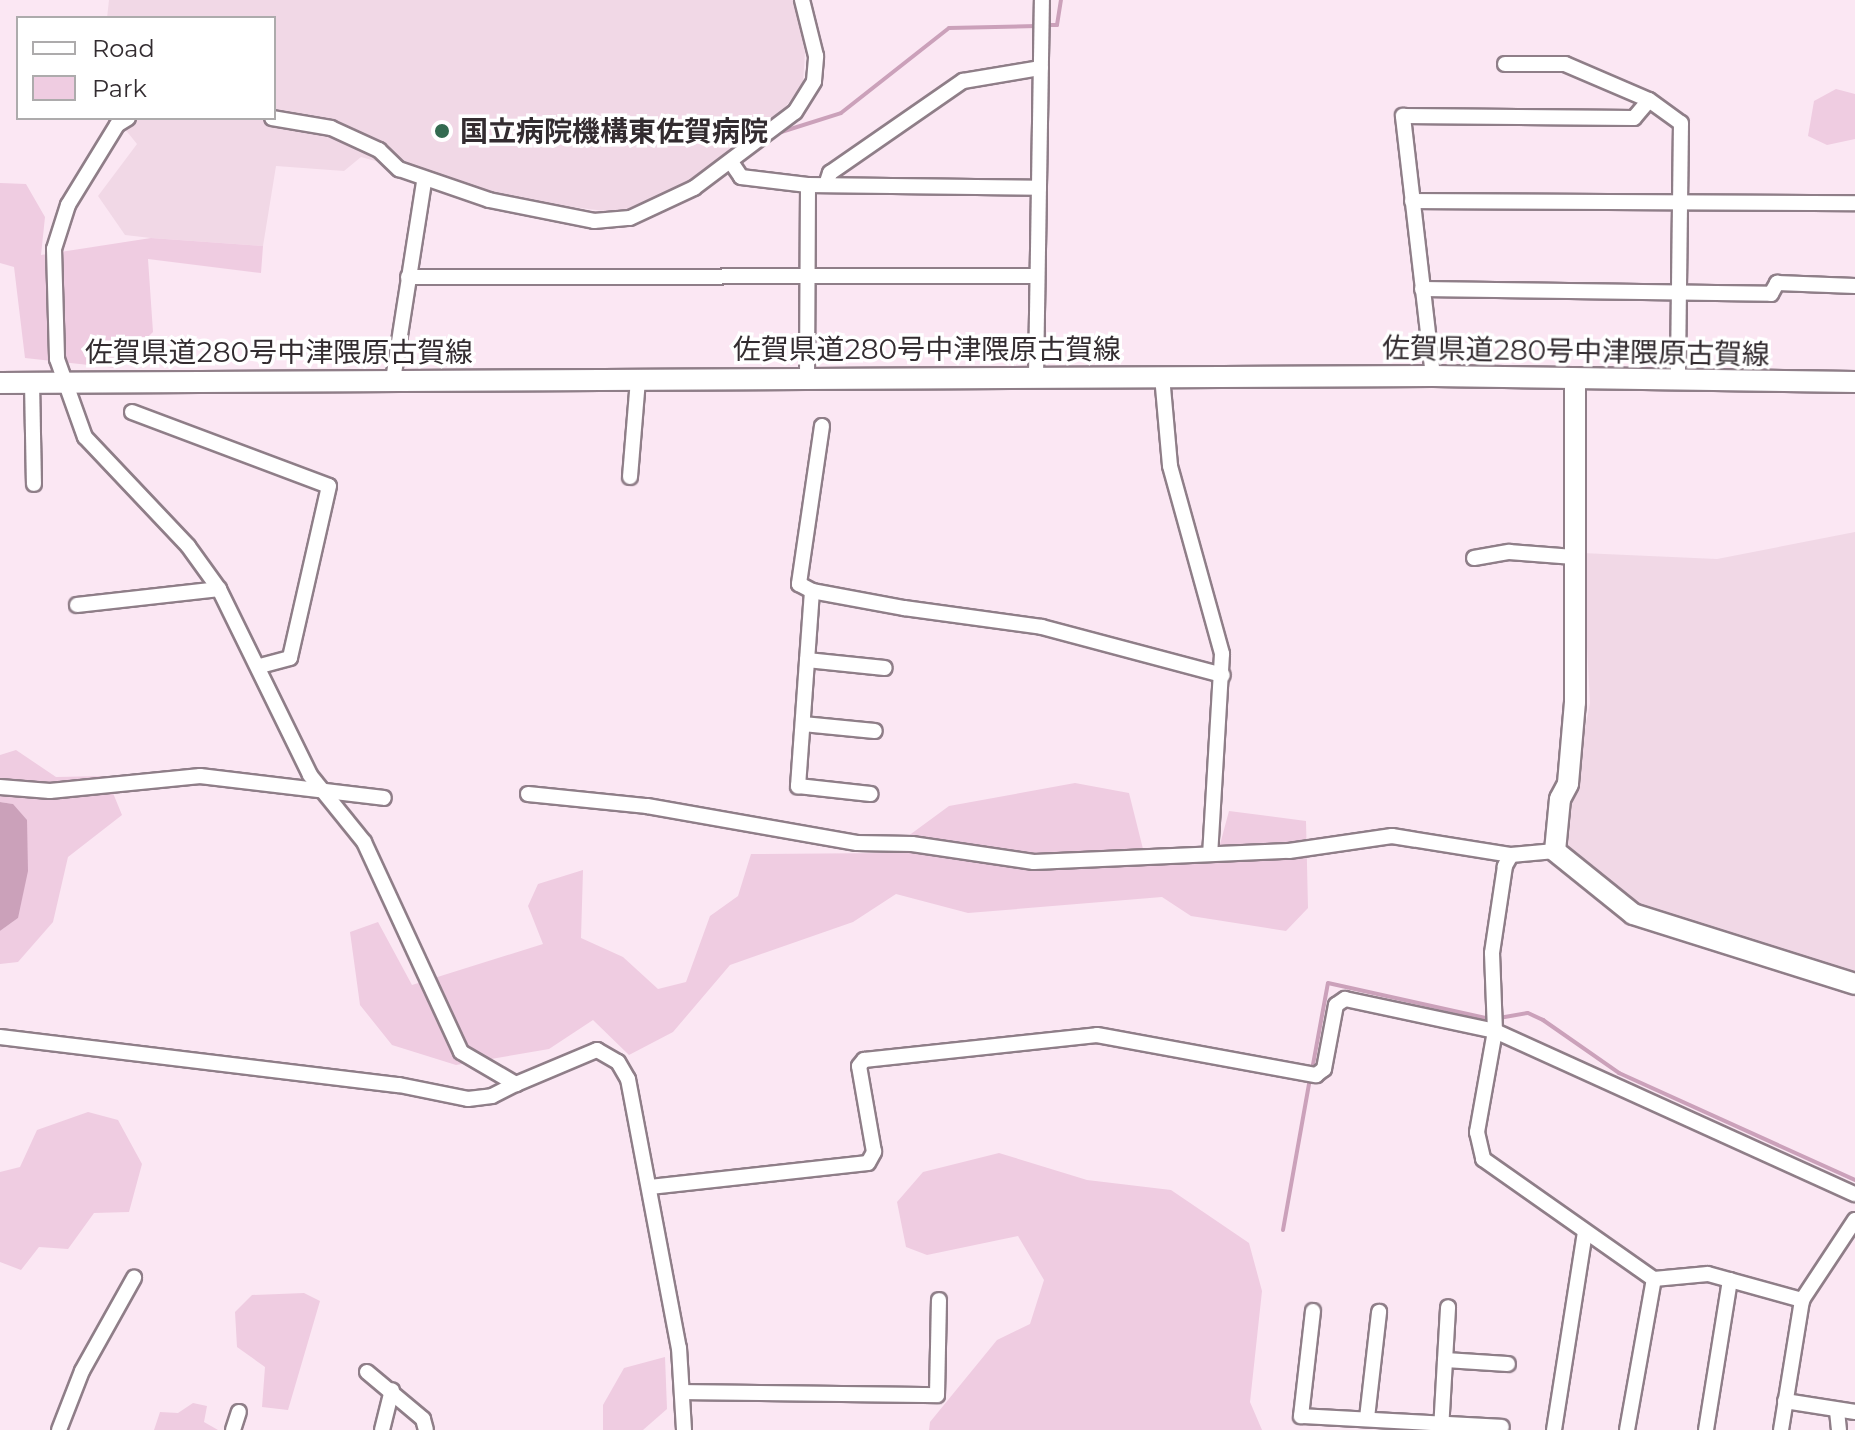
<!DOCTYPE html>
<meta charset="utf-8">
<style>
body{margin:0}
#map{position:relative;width:1855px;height:1430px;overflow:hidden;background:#fbe7f3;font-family:Montserrat,"Noto Sans JP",sans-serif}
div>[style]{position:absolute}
.built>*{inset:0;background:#f1d8e6}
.green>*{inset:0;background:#efcce1}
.water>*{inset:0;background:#cba1ba}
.stream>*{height:4px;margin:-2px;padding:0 2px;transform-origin:2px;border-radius:2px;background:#cba1ba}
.roads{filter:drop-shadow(2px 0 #8f7e88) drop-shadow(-2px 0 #8f7e88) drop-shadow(0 2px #8f7e88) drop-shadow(0 -2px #8f7e88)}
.street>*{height:14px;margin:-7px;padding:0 7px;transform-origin:7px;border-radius:7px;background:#fff}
.secondary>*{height:20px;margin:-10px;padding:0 10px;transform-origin:10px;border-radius:10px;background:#fff}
.dots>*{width:22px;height:22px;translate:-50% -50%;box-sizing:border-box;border:4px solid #fff;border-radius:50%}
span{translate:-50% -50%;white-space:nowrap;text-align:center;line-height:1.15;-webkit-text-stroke:7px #fff;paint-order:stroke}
.poi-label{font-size:28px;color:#332c30;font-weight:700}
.left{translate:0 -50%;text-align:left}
.street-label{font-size:28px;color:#332c30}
.legend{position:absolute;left:16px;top:16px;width:260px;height:104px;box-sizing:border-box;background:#fff;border:2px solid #adabac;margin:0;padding:10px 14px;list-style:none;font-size:24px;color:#332c30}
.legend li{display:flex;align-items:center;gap:16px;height:40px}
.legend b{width:40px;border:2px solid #adabac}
</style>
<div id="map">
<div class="built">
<i style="clip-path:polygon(109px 0,794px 0,805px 53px,803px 83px,782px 112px,690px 182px,621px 213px,516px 200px,361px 157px,344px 171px,276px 166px,263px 246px,151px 238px,125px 235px,98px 196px,137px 144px,116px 118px,274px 118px,274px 18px,107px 18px)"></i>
<i style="clip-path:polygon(1855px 532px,1855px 975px,1639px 907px,1567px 852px,1563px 840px,1590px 703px,1582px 553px,1717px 559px)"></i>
</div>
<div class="green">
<i style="clip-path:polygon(1836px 89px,1855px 94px,1855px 139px,1827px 145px,1808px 136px,1814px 101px)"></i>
<i style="clip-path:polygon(0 183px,26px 184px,45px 217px,41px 255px,151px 238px,263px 246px,261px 273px,148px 259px,153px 332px,116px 368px,25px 358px,14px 267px,0 263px)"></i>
<i style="clip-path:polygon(16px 750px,56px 777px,106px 776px,122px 815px,68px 857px,53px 922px,18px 962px,0 964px,0 931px,18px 918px,13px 804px,0 802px,0 755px)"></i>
<i style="clip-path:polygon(1075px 783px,1129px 793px,1144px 853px,1219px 848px,1229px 811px,1306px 821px,1308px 908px,1286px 931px,1191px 916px,1162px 897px,968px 913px,896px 894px,853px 922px,730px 965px,673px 1032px,629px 1055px,593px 1020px,549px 1049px,456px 1065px,392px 1045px,360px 1005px,350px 932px,378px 922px,412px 985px,543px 944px,528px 906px,538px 884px,583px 870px,581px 938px,623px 957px,658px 989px,686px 982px,710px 916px,738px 896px,751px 854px,885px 853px,949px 806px)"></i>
<i style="clip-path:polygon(88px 1112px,118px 1120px,142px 1164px,129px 1212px,94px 1213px,68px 1249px,39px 1247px,21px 1270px,0 1262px,0 1172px,20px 1167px,37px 1130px)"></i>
<i style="clip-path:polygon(999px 1153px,1087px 1180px,1171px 1190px,1249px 1243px,1262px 1291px,1250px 1402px,1262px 1430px,929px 1430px,930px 1422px,997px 1340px,1030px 1324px,1044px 1280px,1018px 1236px,927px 1255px,906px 1247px,897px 1202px,923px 1172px)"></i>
<i style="clip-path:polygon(304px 1293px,320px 1301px,288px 1410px,262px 1407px,265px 1367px,237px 1347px,235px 1312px,252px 1295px)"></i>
<i style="clip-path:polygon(665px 1357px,667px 1409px,643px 1430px,603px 1430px,603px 1405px,624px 1368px)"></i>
<i style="clip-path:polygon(193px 1403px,207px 1406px,204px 1422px,218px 1430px,154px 1430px,160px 1412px,178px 1413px)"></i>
</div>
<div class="water">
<i style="clip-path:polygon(0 802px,13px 804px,27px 820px,28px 871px,18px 918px,0 931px)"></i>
</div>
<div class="stream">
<i style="left:1046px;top:25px;width:11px"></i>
<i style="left:1057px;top:25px;width:25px;rotate:-81deg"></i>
<i style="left:778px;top:133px;width:66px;rotate:-17.6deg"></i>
<i style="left:841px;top:113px;width:137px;rotate:-38.2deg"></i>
<i style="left:949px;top:28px;width:88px;rotate:-1.3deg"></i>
<i style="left:1499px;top:1018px;width:29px;rotate:-10deg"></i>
<i style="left:1528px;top:1013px;width:17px;rotate:25deg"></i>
<i style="left:1543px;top:1020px;width:93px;rotate:34.9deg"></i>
<i style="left:1619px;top:1073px;width:259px;rotate:24.4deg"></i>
<i style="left:1312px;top:1070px;width:88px;rotate:-79.6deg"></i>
<i style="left:1328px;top:983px;width:166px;rotate:12.5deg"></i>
<i style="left:1283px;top:1230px;width:153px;rotate:-79.9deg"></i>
</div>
<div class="roads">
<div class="street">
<i style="left:1505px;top:64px;width:60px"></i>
<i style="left:1565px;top:64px;width:91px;rotate:23.2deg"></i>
<i style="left:128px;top:118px;width:13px;rotate:148deg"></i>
<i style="left:117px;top:125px;width:94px;rotate:121.5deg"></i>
<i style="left:68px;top:205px;width:46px;rotate:107.7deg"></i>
<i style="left:54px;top:249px;width:110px;rotate:88.4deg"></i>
<i style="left:57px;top:359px;width:83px;rotate:70.3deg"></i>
<i style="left:85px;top:437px;width:150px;rotate:46.6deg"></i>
<i style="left:188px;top:546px;width:53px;rotate:54.2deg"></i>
<i style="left:219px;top:589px;width:207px;rotate:63.9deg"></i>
<i style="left:310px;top:775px;width:86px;rotate:51.1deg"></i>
<i style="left:364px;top:842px;width:231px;rotate:65.2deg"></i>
<i style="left:461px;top:1052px;width:64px;rotate:30.2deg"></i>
<i style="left:516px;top:1084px;width:88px;rotate:-22.8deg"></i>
<i style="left:597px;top:1050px;width:24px;rotate:30deg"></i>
<i style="left:618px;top:1062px;width:20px;rotate:60deg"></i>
<i style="left:628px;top:1079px;width:274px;rotate:79.3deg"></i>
<i style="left:679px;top:1348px;width:82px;rotate:86.5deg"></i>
<i style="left:272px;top:118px;width:60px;rotate:9.6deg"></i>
<i style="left:331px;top:128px;width:53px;rotate:24.6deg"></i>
<i style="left:379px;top:150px;width:28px;rotate:44deg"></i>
<i style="left:399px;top:169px;width:95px;rotate:19deg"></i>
<i style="left:489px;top:200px;width:107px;rotate:11.3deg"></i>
<i style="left:594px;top:221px;width:36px;rotate:-5deg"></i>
<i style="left:630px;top:218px;width:71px;rotate:-25.1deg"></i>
<i style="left:694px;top:188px;width:126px;rotate:-37deg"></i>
<i style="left:795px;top:112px;width:36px;rotate:-58deg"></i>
<i style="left:814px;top:81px;width:25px;rotate:-85deg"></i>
<i style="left:816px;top:56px;width:58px;rotate:-104deg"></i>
<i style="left:731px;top:162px;width:18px;rotate:56deg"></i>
<i style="left:741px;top:177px;width:67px;rotate:6.8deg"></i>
<i style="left:808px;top:185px;width:231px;rotate:0.7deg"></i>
<i style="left:826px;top:185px;width:13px;rotate:-72deg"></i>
<i style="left:830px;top:173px;width:162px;rotate:-34.7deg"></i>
<i style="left:963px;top:81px;width:79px;rotate:-9.5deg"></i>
<i style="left:1412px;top:201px;width:443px;rotate:0.3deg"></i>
<i style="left:408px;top:277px;width:629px;rotate:-0.09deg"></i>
<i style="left:1422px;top:289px;width:349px;rotate:0.8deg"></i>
<i style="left:1771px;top:294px;width:13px;rotate:-61deg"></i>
<i style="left:1777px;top:283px;width:78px;rotate:2.2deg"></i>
<i style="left:1162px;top:376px;width:90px;rotate:84.9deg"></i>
<i style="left:1170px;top:466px;width:195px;rotate:74.5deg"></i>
<i style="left:1222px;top:654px;width:200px;rotate:93.4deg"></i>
<i style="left:1433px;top:376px;width:262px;rotate:-96.6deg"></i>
<i style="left:1403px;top:116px;width:231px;rotate:0.5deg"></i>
<i style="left:1634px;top:118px;width:23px;rotate:-50deg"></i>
<i style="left:1649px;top:100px;width:39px;rotate:36deg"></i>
<i style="left:1681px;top:123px;width:258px;rotate:90.7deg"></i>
<i style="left:1036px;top:377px;width:377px;rotate:-89.1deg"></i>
<i style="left:807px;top:378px;width:193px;rotate:-89.7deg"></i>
<i style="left:393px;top:380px;width:201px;rotate:-81.1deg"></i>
<i style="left:32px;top:382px;width:102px;rotate:88.9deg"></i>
<i style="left:132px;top:412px;width:210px;rotate:20.6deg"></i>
<i style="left:329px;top:486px;width:176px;rotate:102.8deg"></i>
<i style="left:290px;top:658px;width:31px;rotate:165deg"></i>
<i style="left:822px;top:426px;width:160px;rotate:98.3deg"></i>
<i style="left:799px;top:584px;width:15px;rotate:28deg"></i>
<i style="left:812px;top:591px;width:94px;rotate:10.5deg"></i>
<i style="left:904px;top:608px;width:139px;rotate:7.8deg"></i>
<i style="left:1042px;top:627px;width:187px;rotate:14.9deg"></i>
<i style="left:630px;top:477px;width:98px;rotate:-85.3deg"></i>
<i style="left:1474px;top:558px;width:36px;rotate:-10deg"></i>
<i style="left:1509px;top:552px;width:65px;rotate:4.4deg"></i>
<i style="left:812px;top:591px;width:196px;rotate:94.1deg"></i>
<i style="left:798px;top:786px;width:73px;rotate:6.3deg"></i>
<i style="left:77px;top:605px;width:143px;rotate:-6.4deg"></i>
<i style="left:807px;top:660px;width:78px;rotate:5.9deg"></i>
<i style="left:803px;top:724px;width:72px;rotate:5.6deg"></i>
<i style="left:0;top:787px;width:50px;rotate:4.6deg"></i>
<i style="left:50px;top:791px;width:151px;rotate:-5.7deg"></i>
<i style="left:200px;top:776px;width:185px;rotate:6.8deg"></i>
<i style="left:528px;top:794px;width:120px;rotate:5.8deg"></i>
<i style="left:647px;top:806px;width:213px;rotate:10deg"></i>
<i style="left:857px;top:843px;width:55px;rotate:1deg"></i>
<i style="left:912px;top:844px;width:123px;rotate:8.4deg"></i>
<i style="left:1034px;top:862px;width:255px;rotate:-2.5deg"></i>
<i style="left:1289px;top:851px;width:104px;rotate:-8.3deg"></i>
<i style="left:1392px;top:836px;width:121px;rotate:9.1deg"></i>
<i style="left:1511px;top:855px;width:44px;rotate:-5.2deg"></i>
<i style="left:1511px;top:855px;width:13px;rotate:119deg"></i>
<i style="left:1505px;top:866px;width:88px;rotate:98.5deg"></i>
<i style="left:1492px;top:953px;width:78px;rotate:87.8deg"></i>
<i style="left:1495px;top:1031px;width:103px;rotate:100.1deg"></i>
<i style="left:1477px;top:1132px;width:28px;rotate:77deg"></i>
<i style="left:1483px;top:1159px;width:209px;rotate:35.1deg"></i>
<i style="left:1654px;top:1279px;width:54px;rotate:-5.3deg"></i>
<i style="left:1708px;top:1274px;width:98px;rotate:15.5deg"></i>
<i style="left:0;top:1037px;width:402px;rotate:6.9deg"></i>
<i style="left:399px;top:1085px;width:70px;rotate:11.5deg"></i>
<i style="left:468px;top:1099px;width:24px;rotate:-7deg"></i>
<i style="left:492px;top:1096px;width:27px;rotate:-27deg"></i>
<i style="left:650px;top:1187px;width:219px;rotate:-6.3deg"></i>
<i style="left:868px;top:1163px;width:13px;rotate:-61deg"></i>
<i style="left:874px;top:1152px;width:87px;rotate:-99.9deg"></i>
<i style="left:859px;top:1066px;width:8px;rotate:-50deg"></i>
<i style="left:864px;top:1060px;width:234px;rotate:-6.1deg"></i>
<i style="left:1097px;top:1035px;width:223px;rotate:10.4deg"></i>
<i style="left:1316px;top:1075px;width:10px;rotate:-37deg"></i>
<i style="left:1324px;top:1069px;width:65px;rotate:-79.4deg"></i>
<i style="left:1336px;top:1005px;width:11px;rotate:-34deg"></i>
<i style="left:1345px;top:999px;width:153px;rotate:12deg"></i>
<i style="left:1495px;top:1031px;width:395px;rotate:24.4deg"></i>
<i style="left:1313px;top:1311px;width:106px;rotate:96.5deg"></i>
<i style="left:1301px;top:1416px;width:201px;rotate:3.1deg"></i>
<i style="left:1445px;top:1360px;width:63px;rotate:3.6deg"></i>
<i style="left:367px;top:1372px;width:73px;rotate:40deg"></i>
<i style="left:423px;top:1419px;width:11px;rotate:75deg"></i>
<i style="left:685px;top:1392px;width:252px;rotate:0.7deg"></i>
<i style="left:937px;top:1395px;width:95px;rotate:-88.8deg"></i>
<i style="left:1785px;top:1401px;width:71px;rotate:8.9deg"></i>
<i style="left:1837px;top:1411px;width:19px;rotate:84deg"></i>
<i style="left:1367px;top:1418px;width:107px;rotate:-83.5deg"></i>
<i style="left:59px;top:1430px;width:63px;rotate:-68.7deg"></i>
<i style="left:82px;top:1371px;width:107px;rotate:-60.8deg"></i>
<i style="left:233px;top:1430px;width:19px;rotate:-72deg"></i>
<i style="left:382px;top:1430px;width:41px;rotate:-76deg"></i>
<i style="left:1441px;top:1430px;width:123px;rotate:-86.7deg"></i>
<i style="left:1554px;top:1430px;width:200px;rotate:-81.1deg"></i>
<i style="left:1627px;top:1430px;width:153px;rotate:-79.9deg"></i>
<i style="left:1706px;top:1430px;width:152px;rotate:-80.9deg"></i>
<i style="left:1781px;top:1430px;width:132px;rotate:-80.8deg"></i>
<i style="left:1802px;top:1300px;width:96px;rotate:-56.5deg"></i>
</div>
<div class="secondary">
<i style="left:1575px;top:379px;width:323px;rotate:90deg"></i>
<i style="left:1575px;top:702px;width:82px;rotate:94.9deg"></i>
<i style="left:1568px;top:784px;width:17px;rotate:118deg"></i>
<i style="left:1560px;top:799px;width:52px;rotate:95.5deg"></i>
<i style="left:1555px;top:851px;width:100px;rotate:38.9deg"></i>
<i style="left:1633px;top:914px;width:233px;rotate:17.5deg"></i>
<i style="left:0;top:383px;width:1433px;rotate:-0.28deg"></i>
<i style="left:1433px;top:376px;width:422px;rotate:0.8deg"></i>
</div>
</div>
<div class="dots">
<i style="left:442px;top:131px;background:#336a50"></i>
</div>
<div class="poi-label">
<span class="left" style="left:460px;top:131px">国立病院機構東佐賀病院</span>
</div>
<div class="street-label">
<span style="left:927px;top:349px">佐賀県道280号中津隈原古賀線</span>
<span style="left:1576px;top:351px;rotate:1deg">佐賀県道280号中津隈原古賀線</span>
<span style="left:279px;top:352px">佐賀県道280号中津隈原古賀線</span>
</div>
<ul class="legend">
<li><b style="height:10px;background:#fff"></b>Road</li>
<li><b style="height:22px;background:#efcce1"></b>Park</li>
</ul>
</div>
